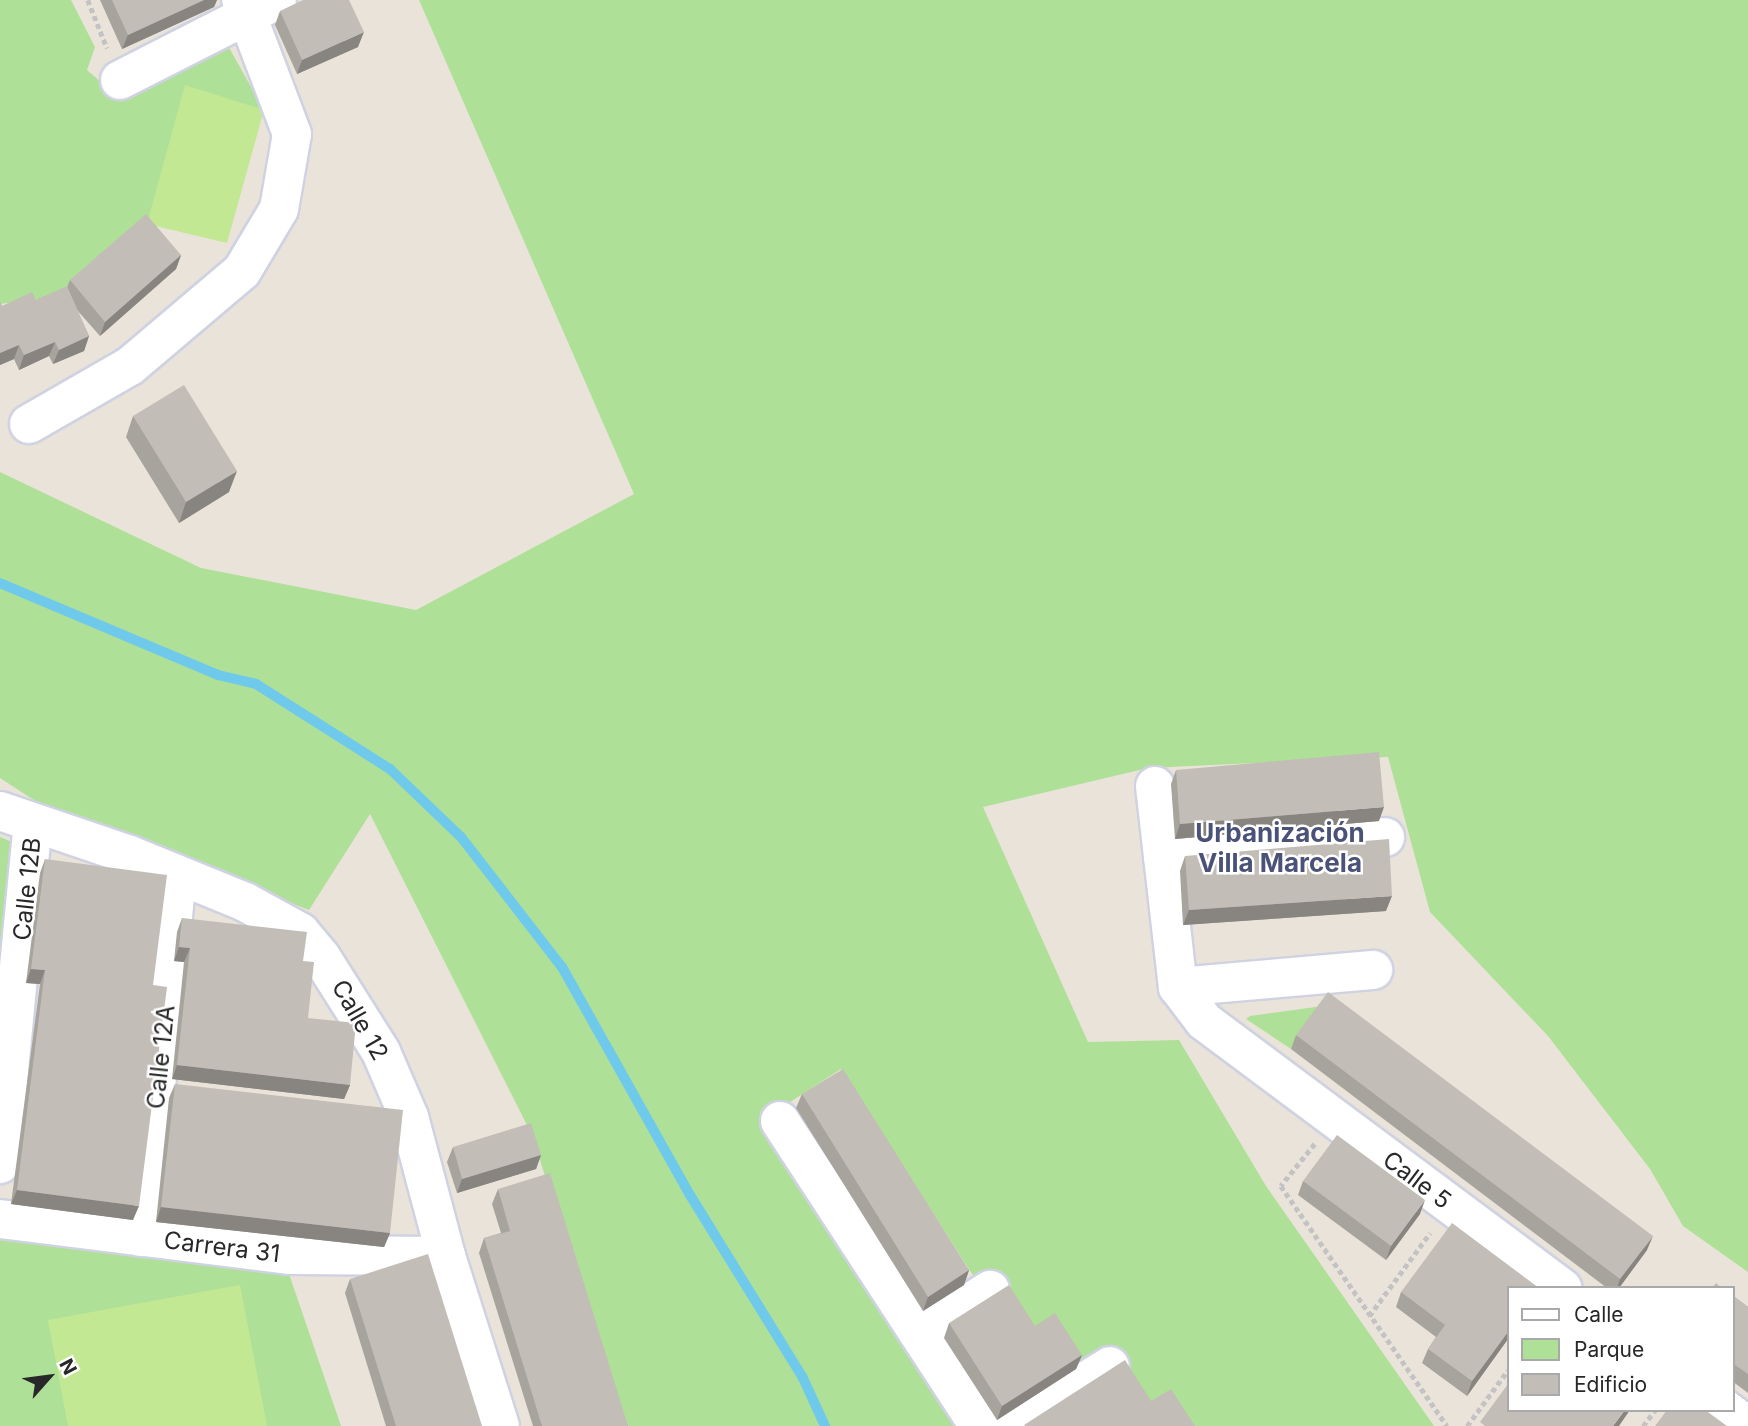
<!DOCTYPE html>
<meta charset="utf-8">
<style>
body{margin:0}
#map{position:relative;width:1748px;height:1426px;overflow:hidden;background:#eae3da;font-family:Inter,sans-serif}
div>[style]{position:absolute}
.green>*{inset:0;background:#afe097}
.pitch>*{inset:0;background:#c3e893}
.stream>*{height:10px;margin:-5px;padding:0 5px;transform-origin:5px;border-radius:5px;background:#6ec9eb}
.path>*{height:4.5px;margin-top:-2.25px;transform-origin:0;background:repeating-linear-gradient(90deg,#c3c3c3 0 5px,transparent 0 8.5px)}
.roads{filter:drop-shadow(2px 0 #cfd2e1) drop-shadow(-2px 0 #cfd2e1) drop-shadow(0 2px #cfd2e1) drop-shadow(0 -2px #cfd2e1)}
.minor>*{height:38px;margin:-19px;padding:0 19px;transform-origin:19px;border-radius:19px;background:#fff}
.wall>*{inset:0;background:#a7a39d}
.shaded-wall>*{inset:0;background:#88847f}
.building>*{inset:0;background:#c2bdb6}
span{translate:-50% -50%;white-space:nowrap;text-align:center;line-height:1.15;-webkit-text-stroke:5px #fff;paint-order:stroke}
.street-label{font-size:24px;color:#282828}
.neighbourhood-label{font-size:26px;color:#4a5277;font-weight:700}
.legend{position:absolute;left:1507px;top:1286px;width:228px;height:126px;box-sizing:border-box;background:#fff;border:2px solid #a9a9a9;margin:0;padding:9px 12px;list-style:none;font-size:21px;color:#282828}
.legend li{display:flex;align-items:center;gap:14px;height:35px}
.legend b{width:35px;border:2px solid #a9a9a9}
.north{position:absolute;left:14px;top:1342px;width:70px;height:70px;-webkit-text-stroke:5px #fff;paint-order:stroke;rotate:62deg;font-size:19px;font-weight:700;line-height:28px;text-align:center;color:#282828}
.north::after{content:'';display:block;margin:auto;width:24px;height:32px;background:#282828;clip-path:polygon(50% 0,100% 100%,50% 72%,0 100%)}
</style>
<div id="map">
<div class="green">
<i style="clip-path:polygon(0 0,71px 0,95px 47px,87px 70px,109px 89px,227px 44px,264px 110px,147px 224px,141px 223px,54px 297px,0 304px)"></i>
<i style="clip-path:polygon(419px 0,1748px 0,1748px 1272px,1683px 1226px,1650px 1169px,1548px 1036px,1430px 912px,1388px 757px,1148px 768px,983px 807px,1088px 1042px,1179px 1040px,1266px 1186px,1434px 1426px,1189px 1426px,1148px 1406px,1081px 1365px,1053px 1323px,1033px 1334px,989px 1269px,974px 1277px,841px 1069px,764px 1119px,960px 1426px,624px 1426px,532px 1135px,370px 814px,309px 910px,40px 804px,0 778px,0 472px,201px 568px,416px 610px,634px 494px)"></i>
<i style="clip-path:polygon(0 837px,20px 845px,0 1017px)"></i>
<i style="clip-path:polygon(1323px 1006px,1291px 1049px,1246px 1019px,1250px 1016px)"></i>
<i style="clip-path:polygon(0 1234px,287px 1268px,341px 1426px,0 1426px)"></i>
</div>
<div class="pitch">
<i style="clip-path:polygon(185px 85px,264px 110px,227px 243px,147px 224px)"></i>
<i style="clip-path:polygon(240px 1285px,267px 1426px,68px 1426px,48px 1320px)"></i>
</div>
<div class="stream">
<i style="left:0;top:583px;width:237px;rotate:22.9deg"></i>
<i style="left:218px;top:675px;width:39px;rotate:13deg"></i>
<i style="left:256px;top:684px;width:159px;rotate:32.4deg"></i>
<i style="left:390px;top:769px;width:98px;rotate:43.8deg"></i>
<i style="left:461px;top:837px;width:165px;rotate:52.2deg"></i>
<i style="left:562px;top:967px;width:261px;rotate:60.7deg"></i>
<i style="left:690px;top:1195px;width:215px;rotate:58.3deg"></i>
<i style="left:803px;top:1378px;width:53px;rotate:65.4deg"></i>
</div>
<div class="path">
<i style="left:88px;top:0;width:52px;rotate:68.4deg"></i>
<i style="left:1315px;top:1144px;width:54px;rotate:129deg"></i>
<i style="left:1281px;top:1186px;width:292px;rotate:55.3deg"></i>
<i style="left:1369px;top:1316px;width:103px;rotate:-53.7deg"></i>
<i style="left:1467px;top:1426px;width:69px;rotate:-53.8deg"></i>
<i style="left:1643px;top:1426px;width:20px;rotate:-53deg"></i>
</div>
<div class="roads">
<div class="minor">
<i style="left:120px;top:80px;width:176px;rotate:-27deg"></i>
<i style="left:29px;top:424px;width:116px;rotate:-29.9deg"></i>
<i style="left:130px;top:366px;width:147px;rotate:-40.3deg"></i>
<i style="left:242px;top:271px;width:72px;rotate:-59.2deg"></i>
<i style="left:279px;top:209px;width:76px;rotate:-80.2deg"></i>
<i style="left:292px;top:134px;width:143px;rotate:-110.8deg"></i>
<i style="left:1155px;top:786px;width:202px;rotate:83.5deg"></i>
<i style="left:1178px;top:987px;width:43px;rotate:52.6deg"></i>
<i style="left:1204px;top:1021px;width:447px;rotate:36.7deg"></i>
<i style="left:0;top:811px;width:137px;rotate:18.7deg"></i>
<i style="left:130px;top:855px;width:124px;rotate:22.2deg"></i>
<i style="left:245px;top:902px;width:63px;rotate:28.6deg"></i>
<i style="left:300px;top:932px;width:33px;rotate:50deg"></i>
<i style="left:321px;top:957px;width:112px;rotate:57.7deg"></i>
<i style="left:381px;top:1052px;width:71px;rotate:66.7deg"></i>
<i style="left:409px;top:1117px;width:144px;rotate:75.1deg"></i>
<i style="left:446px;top:1256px;width:178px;rotate:72.4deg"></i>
<i style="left:1163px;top:857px;width:223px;rotate:-5.1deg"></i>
<i style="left:1178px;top:987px;width:196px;rotate:-5deg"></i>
<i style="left:780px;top:1121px;width:364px;rotate:56.9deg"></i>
<i style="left:0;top:1164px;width:342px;rotate:-84.5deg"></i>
<i style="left:0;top:1219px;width:291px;rotate:7.1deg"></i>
<i style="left:289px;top:1255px;width:157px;rotate:0.4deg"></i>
<i style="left:141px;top:1237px;width:363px;rotate:-84.3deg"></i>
<i style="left:920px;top:1334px;width:83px;rotate:-32.2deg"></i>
<i style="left:1726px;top:1410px;width:26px;rotate:37deg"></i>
<i style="left:1014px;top:1426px;width:113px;rotate:-32deg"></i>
</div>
</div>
<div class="wall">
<i style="clip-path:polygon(100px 0,217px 0,214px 7px,122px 49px)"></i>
<i style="clip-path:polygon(280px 11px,358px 47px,297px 74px,275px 25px)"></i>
<i style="clip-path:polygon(181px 255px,176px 269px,100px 336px,77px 310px,89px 336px,84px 351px,53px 364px,49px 356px,19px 370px,14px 359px,0 365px,0 302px,2px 306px,36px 300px,67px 287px,70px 280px)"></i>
<i style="clip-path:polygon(133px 416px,229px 492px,179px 523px,126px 437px)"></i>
<i style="clip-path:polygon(1176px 770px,1379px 821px,1175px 839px,1171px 784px)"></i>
<i style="clip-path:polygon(1185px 856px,1386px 911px,1183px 925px,1180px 871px)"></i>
<i style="clip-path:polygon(45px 859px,153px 985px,133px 1220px,11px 1204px,40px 984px,26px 983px,40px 873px)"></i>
<i style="clip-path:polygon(182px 918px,303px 961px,308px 1018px,350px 1085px,344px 1099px,172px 1079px,184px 962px,174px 961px,177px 932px)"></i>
<i style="clip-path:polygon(1296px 1035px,1647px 1250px,1619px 1288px,1607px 1288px,1291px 1049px)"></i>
<i style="clip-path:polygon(175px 1084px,390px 1233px,384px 1247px,156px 1222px,169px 1098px)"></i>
<i style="clip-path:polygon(802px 1094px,969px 1270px,964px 1285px,923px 1311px,796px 1108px)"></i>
<i style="clip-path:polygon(453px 1147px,541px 1155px,536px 1169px,457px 1193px,447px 1162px)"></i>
<i style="clip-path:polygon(1303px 1181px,1420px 1214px,1386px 1260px,1298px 1195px)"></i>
<i style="clip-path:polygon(498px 1189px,628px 1426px,533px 1426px,479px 1253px,484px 1238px,501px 1233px,492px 1204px)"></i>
<i style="clip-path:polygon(350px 1279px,482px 1426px,386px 1426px,345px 1293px)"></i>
<i style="clip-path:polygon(1508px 1288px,1508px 1339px,1467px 1396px,1422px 1363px,1428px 1349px,1436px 1337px,1396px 1307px,1401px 1292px)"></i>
<i style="clip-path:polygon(1732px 1295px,1748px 1307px,1748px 1393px,1732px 1381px)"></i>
<i style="clip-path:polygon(949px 1323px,1035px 1326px,1082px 1355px,1076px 1369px,997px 1420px,944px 1338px)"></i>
</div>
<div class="shaded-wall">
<i style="clip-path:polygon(204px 0,217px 0,214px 7px,122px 49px,128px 35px)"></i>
<i style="clip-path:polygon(364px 32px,358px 47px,297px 74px,302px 60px)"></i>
<i style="clip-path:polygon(181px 255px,176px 269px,100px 336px,105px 322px)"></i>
<i style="clip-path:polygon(89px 336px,84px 351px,53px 364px,59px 350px)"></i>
<i style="clip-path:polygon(55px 342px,49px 356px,19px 370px,24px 355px)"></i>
<i style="clip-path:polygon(19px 345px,14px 359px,0 365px,0 353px)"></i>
<i style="clip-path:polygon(237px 471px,229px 492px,179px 523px,186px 502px)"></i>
<i style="clip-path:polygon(1384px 807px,1379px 821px,1175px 839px,1180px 824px)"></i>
<i style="clip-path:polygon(1392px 896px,1386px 911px,1183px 925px,1189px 910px)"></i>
<i style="clip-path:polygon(179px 947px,190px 948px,184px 962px,174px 961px)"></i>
<i style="clip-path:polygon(31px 969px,45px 970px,40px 984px,26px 983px)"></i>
<i style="clip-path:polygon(177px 1065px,350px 1085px,344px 1099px,172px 1079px)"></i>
<i style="clip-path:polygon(541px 1155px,536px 1169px,457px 1193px,462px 1179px)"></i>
<i style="clip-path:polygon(17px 1190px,139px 1206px,133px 1220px,11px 1204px)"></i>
<i style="clip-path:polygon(1425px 1200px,1420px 1214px,1386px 1260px,1391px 1246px)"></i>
<i style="clip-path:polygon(161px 1207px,390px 1233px,384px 1247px,156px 1222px)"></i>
<i style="clip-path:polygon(1653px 1236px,1647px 1250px,1619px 1288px,1617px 1288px,1620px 1279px)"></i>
<i style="clip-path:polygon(969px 1270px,964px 1285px,923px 1311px,928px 1297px)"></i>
<i style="clip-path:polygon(1508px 1332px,1508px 1339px,1467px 1396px,1472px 1381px)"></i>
<i style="clip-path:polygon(1082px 1355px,1076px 1369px,997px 1420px,1002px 1406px)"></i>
<i style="clip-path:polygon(1625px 1410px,1630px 1410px,1619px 1426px,1613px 1426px)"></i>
</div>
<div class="building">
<i style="clip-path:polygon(112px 0,204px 0,128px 35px)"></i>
<i style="clip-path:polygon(303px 0,349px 0,364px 32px,302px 60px,280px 11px)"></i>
<i style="clip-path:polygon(146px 214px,181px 255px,105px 322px,70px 280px)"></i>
<i style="clip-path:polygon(67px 286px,89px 336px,59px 350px,55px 342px,24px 355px,19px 345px,0 353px,0 302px,2px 306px,32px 292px,36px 300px)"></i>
<i style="clip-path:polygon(184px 385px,237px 471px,186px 502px,133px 416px)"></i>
<i style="clip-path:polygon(1379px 752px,1384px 807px,1180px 824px,1176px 770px)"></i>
<i style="clip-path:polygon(1389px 839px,1392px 896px,1189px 910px,1185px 856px)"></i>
<i style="clip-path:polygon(45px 859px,167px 875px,153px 985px,167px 987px,139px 1206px,17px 1190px,45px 970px,31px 969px)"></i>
<i style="clip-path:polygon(182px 918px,307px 932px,303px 961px,314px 962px,308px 1018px,356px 1023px,350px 1085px,177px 1065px,190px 948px,179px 947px)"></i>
<i style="clip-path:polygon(1328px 992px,1653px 1236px,1620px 1279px,1296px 1035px)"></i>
<i style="clip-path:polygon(843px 1069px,969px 1270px,928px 1297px,802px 1094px)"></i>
<i style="clip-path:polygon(175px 1084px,403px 1110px,390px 1233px,161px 1207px)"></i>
<i style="clip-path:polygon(531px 1123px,541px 1155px,462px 1179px,453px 1147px)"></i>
<i style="clip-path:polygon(1337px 1135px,1425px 1200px,1391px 1246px,1303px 1181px)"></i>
<i style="clip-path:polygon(550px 1173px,628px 1426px,542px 1426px,484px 1238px,510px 1231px,498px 1189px)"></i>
<i style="clip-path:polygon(1452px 1223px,1539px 1288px,1508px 1288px,1508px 1332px,1472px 1381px,1428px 1349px,1445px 1325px,1401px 1292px)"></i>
<i style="clip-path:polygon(428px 1254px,482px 1426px,396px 1426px,350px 1279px)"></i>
<i style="clip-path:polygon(1716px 1283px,1722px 1288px,1712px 1288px)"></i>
<i style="clip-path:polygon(1009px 1285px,1035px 1326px,1055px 1313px,1082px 1355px,1002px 1406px,949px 1323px)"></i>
<i style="clip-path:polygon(1732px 1295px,1748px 1307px,1748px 1374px,1732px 1363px)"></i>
<i style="clip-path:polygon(1125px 1360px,1151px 1401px,1171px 1389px,1195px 1426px,1025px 1426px,1024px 1425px)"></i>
<i style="clip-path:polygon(1508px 1384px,1508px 1410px,1625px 1410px,1613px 1426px,1485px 1426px,1480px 1422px)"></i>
<i style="clip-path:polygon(1667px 1410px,1705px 1410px,1727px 1426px,1655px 1426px)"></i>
</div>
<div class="street-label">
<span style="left:27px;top:889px;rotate:-84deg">Calle 12B</span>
<span style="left:360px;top:1020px;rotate:60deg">Calle 12</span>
<span style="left:161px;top:1057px;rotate:-84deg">Calle 12A</span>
<span style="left:1417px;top:1180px;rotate:37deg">Calle 5</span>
<span style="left:222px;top:1247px;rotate:7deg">Carrera 31</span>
</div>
<div class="neighbourhood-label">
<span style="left:1280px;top:848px">Urbanización<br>Villa Marcela</span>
</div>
<ul class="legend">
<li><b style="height:9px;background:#fff"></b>Calle</li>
<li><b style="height:19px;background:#afe097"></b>Parque</li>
<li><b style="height:19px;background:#c2bdb6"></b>Edificio</li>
</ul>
<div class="north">N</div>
</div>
